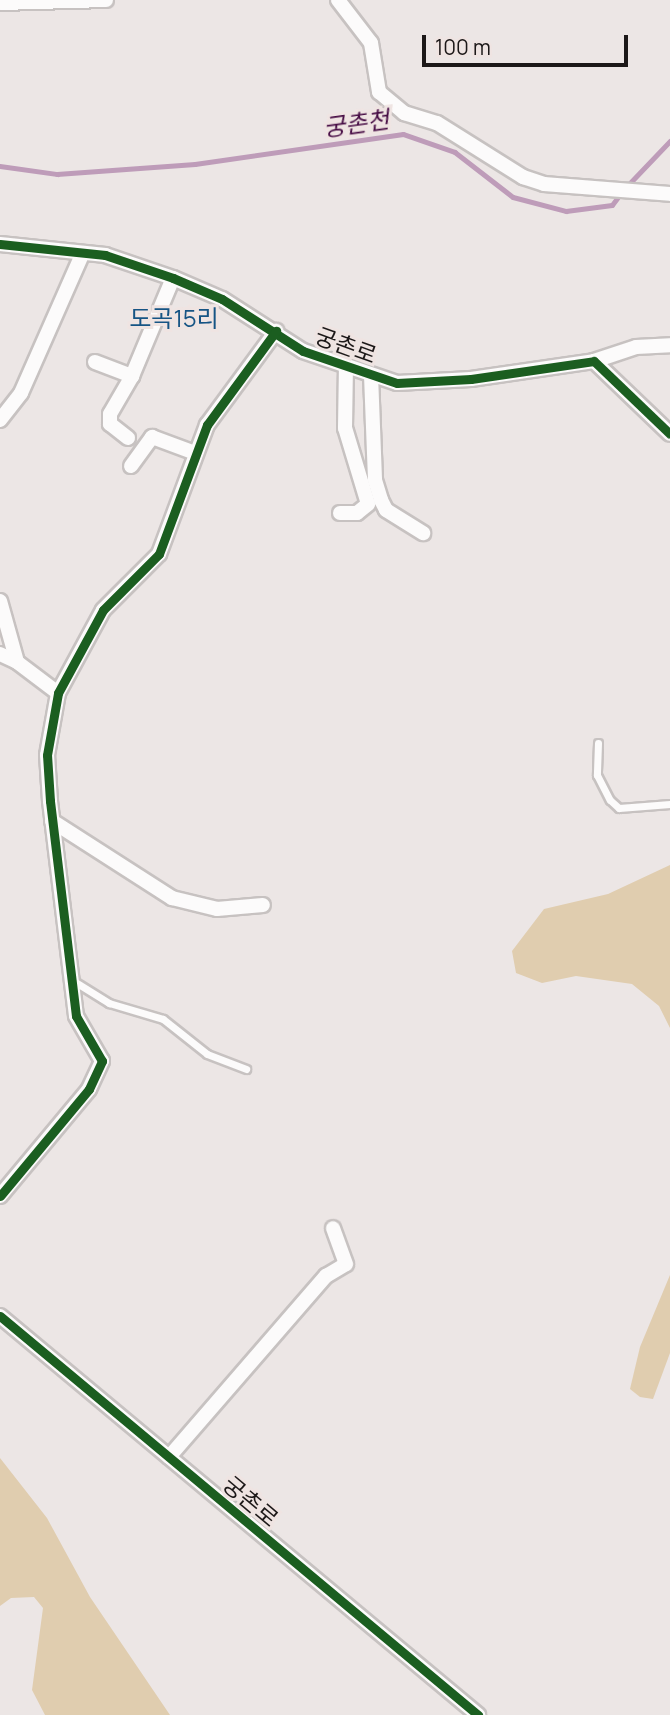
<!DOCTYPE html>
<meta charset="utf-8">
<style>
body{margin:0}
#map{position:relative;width:670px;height:1715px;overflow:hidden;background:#ece6e5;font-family:Manrope,"Noto Sans KR",sans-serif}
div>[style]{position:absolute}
.green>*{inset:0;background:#e0cdaf}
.stream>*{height:4.5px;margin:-2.25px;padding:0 2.25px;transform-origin:2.25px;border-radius:2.25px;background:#be9cb9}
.roads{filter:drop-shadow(2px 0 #c7c2c1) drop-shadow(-2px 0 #c7c2c1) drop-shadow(0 2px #c7c2c1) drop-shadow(0 -2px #c7c2c1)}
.service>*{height:7px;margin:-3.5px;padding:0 3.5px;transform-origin:3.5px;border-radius:3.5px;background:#fcfbfb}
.minor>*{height:14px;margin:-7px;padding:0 7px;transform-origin:7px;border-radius:7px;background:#fcfbfb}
.cycleway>*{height:9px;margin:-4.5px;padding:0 4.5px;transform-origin:4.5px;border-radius:4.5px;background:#1b5e20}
span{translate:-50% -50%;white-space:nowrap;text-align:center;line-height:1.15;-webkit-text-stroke:6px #efe4e2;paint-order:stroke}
.street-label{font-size:23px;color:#1c1818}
.water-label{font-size:24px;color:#470d45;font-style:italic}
.neighbourhood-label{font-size:24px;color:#165484}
.scale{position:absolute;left:422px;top:35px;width:206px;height:32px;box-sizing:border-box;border:4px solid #1c1818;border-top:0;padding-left:9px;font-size:21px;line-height:24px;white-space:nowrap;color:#1c1818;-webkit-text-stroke:5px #efe4e2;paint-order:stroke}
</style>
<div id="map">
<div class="green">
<i style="clip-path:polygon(670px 865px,670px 1028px,659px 1006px,632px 984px,576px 976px,542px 983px,516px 973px,512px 951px,544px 909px,608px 894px)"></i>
<i style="clip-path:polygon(670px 1275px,670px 1353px,653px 1399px,640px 1397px,630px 1389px,640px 1347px)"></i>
<i style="clip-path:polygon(0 1458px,47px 1518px,90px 1597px,170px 1715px,45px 1715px,32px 1690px,43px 1608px,34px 1597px,11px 1598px,0 1606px)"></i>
</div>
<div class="stream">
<i style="left:0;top:166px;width:58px;rotate:8deg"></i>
<i style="left:57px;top:174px;width:138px;rotate:-4.1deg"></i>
<i style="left:195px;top:164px;width:210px;rotate:-8.2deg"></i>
<i style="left:403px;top:134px;width:55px;rotate:19.1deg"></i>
<i style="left:455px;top:152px;width:73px;rotate:37.8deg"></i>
<i style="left:513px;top:197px;width:55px;rotate:14.8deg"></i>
<i style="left:566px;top:211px;width:46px;rotate:-7.4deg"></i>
<i style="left:612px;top:205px;width:15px;rotate:-53deg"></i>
<i style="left:627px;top:186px;width:62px;rotate:-46.3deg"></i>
</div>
<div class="roads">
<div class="service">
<i style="left:598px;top:743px;width:32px;rotate:92deg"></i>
<i style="left:597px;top:775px;width:28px;rotate:63deg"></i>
<i style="left:610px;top:800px;width:12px;rotate:42deg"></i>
<i style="left:619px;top:808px;width:51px;rotate:-4.5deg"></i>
<i style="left:72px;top:980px;width:44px;rotate:31.9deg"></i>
<i style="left:109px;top:1003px;width:56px;rotate:16.5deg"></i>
<i style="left:163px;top:1019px;width:56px;rotate:38.5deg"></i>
<i style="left:207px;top:1054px;width:42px;rotate:21deg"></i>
</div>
<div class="minor">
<i style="left:338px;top:0;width:54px;rotate:52.5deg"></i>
<i style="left:371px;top:43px;width:50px;rotate:80.7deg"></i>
<i style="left:379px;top:92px;width:33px;rotate:40deg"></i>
<i style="left:404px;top:113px;width:34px;rotate:17deg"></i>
<i style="left:437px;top:123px;width:102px;rotate:32.1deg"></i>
<i style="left:523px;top:177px;width:22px;rotate:18deg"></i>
<i style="left:544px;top:184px;width:126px;rotate:4.5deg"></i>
<i style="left:0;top:3px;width:106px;rotate:-1.6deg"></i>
<i style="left:0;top:244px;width:106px;rotate:6deg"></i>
<i style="left:105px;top:255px;width:72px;rotate:18.7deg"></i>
<i style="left:173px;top:278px;width:53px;rotate:23.2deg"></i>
<i style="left:222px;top:299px;width:96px;rotate:32.7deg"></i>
<i style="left:303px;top:351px;width:99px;rotate:18.8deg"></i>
<i style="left:397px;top:383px;width:74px;rotate:-3.1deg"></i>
<i style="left:471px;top:379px;width:124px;rotate:-8.3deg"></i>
<i style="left:594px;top:361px;width:105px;rotate:43.8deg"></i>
<i style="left:594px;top:361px;width:44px;rotate:-18.4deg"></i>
<i style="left:636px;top:347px;width:34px;rotate:-3deg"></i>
<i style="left:95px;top:362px;width:40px;rotate:21deg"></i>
<i style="left:132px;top:376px;width:106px;rotate:-67.3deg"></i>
<i style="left:371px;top:375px;width:105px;rotate:87.8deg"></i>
<i style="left:375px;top:480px;width:21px;rotate:73deg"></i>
<i style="left:381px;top:500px;width:11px;rotate:63deg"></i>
<i style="left:386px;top:510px;width:44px;rotate:31.9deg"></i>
<i style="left:0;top:420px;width:34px;rotate:-52deg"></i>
<i style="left:21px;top:393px;width:151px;rotate:-66.2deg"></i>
<i style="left:128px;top:438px;width:23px;rotate:-142deg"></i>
<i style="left:110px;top:424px;width:10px;rotate:-90deg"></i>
<i style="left:110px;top:414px;width:44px;rotate:-59.9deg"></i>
<i style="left:131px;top:466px;width:36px;rotate:-54deg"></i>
<i style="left:152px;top:437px;width:46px;rotate:20.4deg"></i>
<i style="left:340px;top:513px;width:17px"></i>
<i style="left:357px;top:513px;width:14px;rotate:-39deg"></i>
<i style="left:368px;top:504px;width:79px;rotate:-106.8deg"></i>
<i style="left:345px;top:428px;width:61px;rotate:-89.1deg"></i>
<i style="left:0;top:601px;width:63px;rotate:74.4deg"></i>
<i style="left:17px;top:662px;width:51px;rotate:37.1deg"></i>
<i style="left:0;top:654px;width:19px;rotate:25deg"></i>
<i style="left:52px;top:821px;width:143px;rotate:32.7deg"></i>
<i style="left:172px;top:898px;width:46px;rotate:13.7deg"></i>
<i style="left:217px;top:909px;width:46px;rotate:-5deg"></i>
<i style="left:0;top:1196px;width:139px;rotate:-50.2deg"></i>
<i style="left:89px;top:1089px;width:31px;rotate:-65deg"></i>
<i style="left:102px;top:1061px;width:52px;rotate:-120deg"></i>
<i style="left:76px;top:1016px;width:217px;rotate:-96.9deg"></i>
<i style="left:50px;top:801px;width:46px;rotate:-93.7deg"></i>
<i style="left:47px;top:755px;width:63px;rotate:-79.9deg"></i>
<i style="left:58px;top:693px;width:94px;rotate:-61.5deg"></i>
<i style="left:103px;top:610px;width:79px;rotate:-45deg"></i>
<i style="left:159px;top:554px;width:138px;rotate:-69.6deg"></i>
<i style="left:207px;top:425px;width:117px;rotate:-53.7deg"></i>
<i style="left:0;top:1316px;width:623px;rotate:39.85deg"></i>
<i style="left:169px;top:1457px;width:240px;rotate:-49.1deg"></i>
<i style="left:326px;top:1276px;width:23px;rotate:-31deg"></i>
<i style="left:346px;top:1264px;width:38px;rotate:-110deg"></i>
</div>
</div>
<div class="cycleway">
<i style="left:0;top:244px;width:106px;rotate:6deg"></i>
<i style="left:105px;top:255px;width:72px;rotate:18.7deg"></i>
<i style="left:173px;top:278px;width:53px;rotate:23.2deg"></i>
<i style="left:222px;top:299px;width:96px;rotate:32.7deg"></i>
<i style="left:303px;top:351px;width:99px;rotate:18.8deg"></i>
<i style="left:397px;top:383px;width:74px;rotate:-3.1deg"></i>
<i style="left:471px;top:379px;width:124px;rotate:-8.3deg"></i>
<i style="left:594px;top:361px;width:105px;rotate:43.8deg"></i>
<i style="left:0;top:1196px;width:139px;rotate:-50.2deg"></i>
<i style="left:89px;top:1089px;width:31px;rotate:-65deg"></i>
<i style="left:102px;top:1061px;width:52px;rotate:-120deg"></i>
<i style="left:76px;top:1016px;width:217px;rotate:-96.9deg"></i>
<i style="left:50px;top:801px;width:46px;rotate:-93.7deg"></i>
<i style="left:47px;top:755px;width:63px;rotate:-79.9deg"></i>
<i style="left:58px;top:693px;width:94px;rotate:-61.5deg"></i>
<i style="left:103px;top:610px;width:79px;rotate:-45deg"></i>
<i style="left:159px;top:554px;width:138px;rotate:-69.6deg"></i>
<i style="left:207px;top:425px;width:117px;rotate:-53.7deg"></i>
<i style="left:0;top:1316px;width:623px;rotate:39.85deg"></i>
</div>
<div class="street-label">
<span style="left:346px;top:345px;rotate:20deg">궁촌로</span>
<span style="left:251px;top:1501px;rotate:40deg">궁촌로</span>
</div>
<div class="water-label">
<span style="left:356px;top:123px;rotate:-8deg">궁촌천</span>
</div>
<div class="neighbourhood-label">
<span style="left:174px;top:318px">도곡15리</span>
</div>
<div class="scale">100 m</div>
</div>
